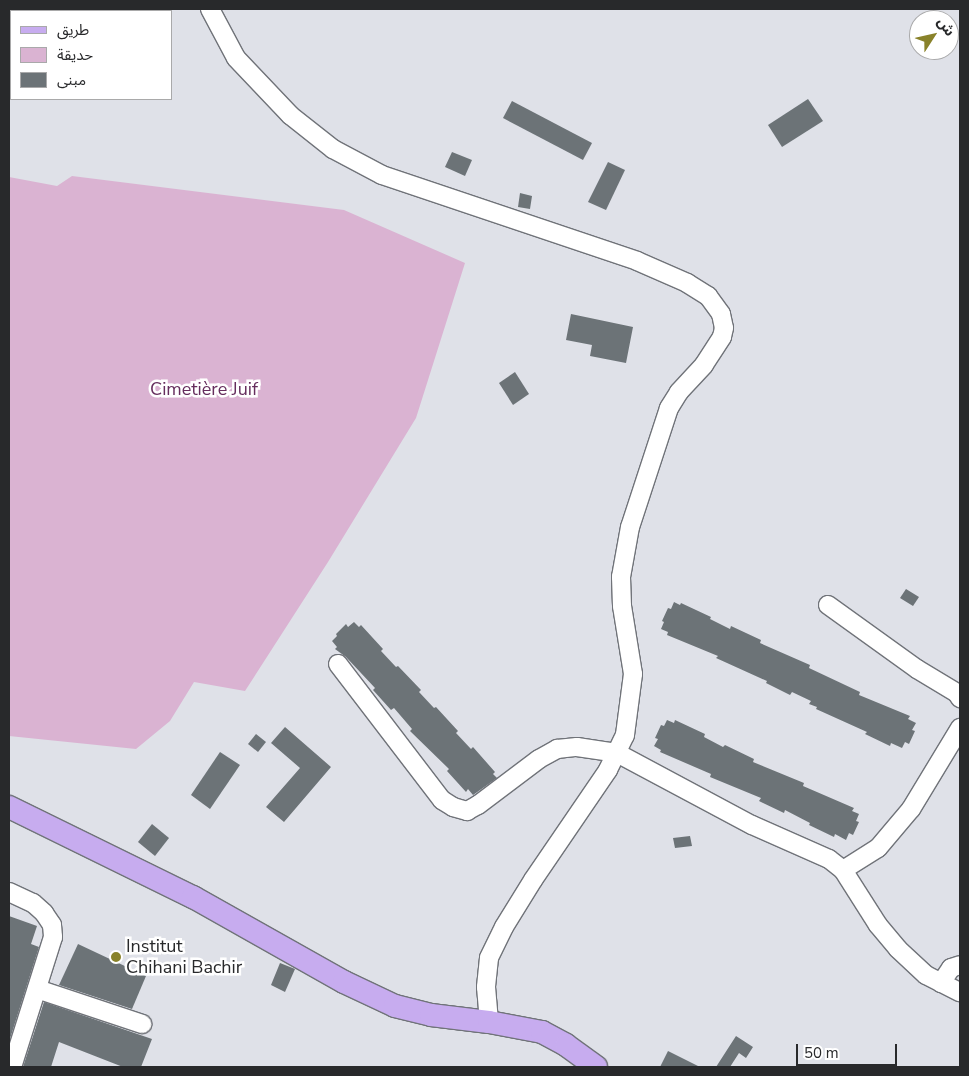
<!DOCTYPE html>
<meta charset="utf-8">
<style>
body{margin:0}
#map{position:relative;width:969px;height:1076px;overflow:hidden;background:#dfe1e8;font-family:"Nunito Sans","Noto Sans Arabic",sans-serif}
div>[style]{position:absolute}
.green>*{inset:0;background:#dab3d2}
.building>*{inset:0;background:#6c7377}
.roads{filter:drop-shadow(1px 0 #707379) drop-shadow(-1px 0 #707379) drop-shadow(0 1px #707379) drop-shadow(0 -1px #707379)}
.minor>*{height:18px;margin:-9px;padding:0 9px;transform-origin:9px;border-radius:9px;background:#fff}
.major>*{height:22px;margin:-11px;padding:0 11px;transform-origin:11px;border-radius:11px;background:#c7acef}
.dots>*{width:14px;height:14px;translate:-50% -50%;box-sizing:border-box;border:2px solid #fff;border-radius:50%}
span{translate:-50% -50%;white-space:nowrap;text-align:center;line-height:1.15;-webkit-text-stroke:5px #fff;paint-order:stroke}
.park-label{font-size:18px;color:#652d5d}
.poi-label{font-size:18px;color:#28292b}
.left{translate:0 -50%;text-align:left}
.frame{position:absolute;inset:0;border:10px solid #28292b;pointer-events:none}
.legend{position:absolute;left:10px;top:10px;width:162px;height:90px;box-sizing:border-box;background:#fff;border:1px solid #a9a9aa;margin:0;padding:6px 9px;list-style:none;font-size:15px;color:#28292b}
.legend li{display:flex;align-items:center;gap:10px;height:25px}
.legend b{width:25px;border:1px solid #a9a9aa}
.north{position:absolute;left:909px;top:10px;width:50px;height:50px;box-sizing:border-box;background:#fff;border:1px solid #a9a9aa;border-radius:50%;rotate:55deg;font-size:14px;font-weight:700;line-height:20px;text-align:center;color:#28292b}
.north::after{content:'';display:block;margin:auto;width:18px;height:22px;background:#89822a;clip-path:polygon(50% 0,100% 100%,50% 72%,0 100%)}
.scale{position:absolute;left:796px;top:1044px;width:101px;height:22px;box-sizing:border-box;border:2px solid #28292b;border-top:0;padding-left:6px;font-size:15px;line-height:18px;white-space:nowrap;color:#28292b;-webkit-text-stroke:4px #fff;paint-order:stroke}
</style>
<div id="map">
<div class="green">
<i style="clip-path:polygon(72px 176px,344px 210px,465px 263px,416px 418px,328px 562px,245px 691px,194px 682px,170px 721px,136px 749px,9px 736px,9px 177px,57px 186px)"></i>
</div>
<div class="building">
<i style="clip-path:polygon(808px 99px,823px 121px,782px 147px,768px 125px)"></i>
<i style="clip-path:polygon(512px 101px,592px 143px,583px 160px,503px 118px)"></i>
<i style="clip-path:polygon(452px 152px,472px 160px,465px 176px,445px 167px)"></i>
<i style="clip-path:polygon(608px 162px,625px 170px,606px 210px,588px 202px)"></i>
<i style="clip-path:polygon(520px 193px,532px 196px,530px 209px,518px 207px)"></i>
<i style="clip-path:polygon(571px 314px,633px 327px,626px 363px,590px 356px,592px 345px,566px 340px)"></i>
<i style="clip-path:polygon(515px 372px,529px 394px,513px 405px,499px 383px)"></i>
<i style="clip-path:polygon(906px 589px,919px 597px,913px 606px,900px 598px)"></i>
<i style="clip-path:polygon(674px 602px,680px 605px,681px 603px,711px 617px,710px 619px,730px 629px,731px 626px,761px 640px,760px 643px,810px 665px,809px 668px,860px 692px,859px 695px,910px 716px,908px 719px,916px 723px,912px 730px,915px 731px,909px 744px,905px 742px,902px 748px,891px 743px,890px 746px,865px 734px,867px 732px,816px 709px,817px 707px,809px 704px,811px 701px,792px 692px,790px 695px,766px 683px,767px 681px,716px 658px,718px 656px,667px 635px,668px 632px,661px 629px,664px 622px,662px 621px,668px 608px,671px 609px)"></i>
<i style="clip-path:polygon(354px 622px,359px 627px,361px 625px,383px 649px,381px 651px,396px 667px,398px 666px,421px 690px,419px 692px,434px 708px,436px 707px,458px 731px,456px 733px,471px 749px,473px 747px,495px 772px,493px 774px,497px 778px,473px 795px,468px 789px,466px 792px,447px 771px,449px 769px,410px 731px,412px 729px,394px 708px,391px 710px,373px 690px,375px 688px,346px 657px,335px 649px,337px 647px,332px 641px,337px 636px,336px 634px,346px 624px,348px 627px)"></i>
<i style="clip-path:polygon(667px 720px,674px 723px,675px 720px,705px 734px,704px 737px,723px 747px,725px 745px,754px 759px,753px 762px,804px 783px,803px 786px,854px 808px,852px 811px,859px 814px,856px 821px,859px 822px,853px 835px,849px 833px,846px 840px,835px 834px,834px 837px,809px 825px,810px 823px,785px 810px,784px 813px,759px 801px,761px 798px,710px 777px,711px 774px,660px 752px,661px 750px,654px 746px,658px 739px,655px 738px,661px 725px,664px 726px)"></i>
<i style="clip-path:polygon(285px 727px,331px 767px,284px 822px,266px 807px,300px 768px,271px 743px)"></i>
<i style="clip-path:polygon(256px 734px,266px 742px,258px 752px,248px 744px)"></i>
<i style="clip-path:polygon(220px 752px,240px 765px,210px 809px,191px 795px)"></i>
<i style="clip-path:polygon(152px 824px,169px 838px,155px 856px,138px 842px)"></i>
<i style="clip-path:polygon(690px 836px,692px 846px,675px 848px,673px 838px)"></i>
<i style="clip-path:polygon(9px 916px,37px 926px,31px 944px,39px 947px,9px 1042px)"></i>
<i style="clip-path:polygon(78px 944px,146px 976px,132px 1009px,59px 985px)"></i>
<i style="clip-path:polygon(280px 963px,295px 969px,285px 992px,271px 985px)"></i>
<i style="clip-path:polygon(44px 1002px,152px 1039px,141px 1067px,123px 1067px,59px 1042px,51px 1067px,23px 1067px)"></i>
<i style="clip-path:polygon(736px 1036px,753px 1047px,746px 1058px,739px 1053px,730px 1067px,716px 1067px)"></i>
<i style="clip-path:polygon(668px 1051px,700px 1067px,660px 1067px)"></i>
</div>
<div class="roads">
<div class="minor">
<i style="left:210px;top:9px;width:55px;rotate:62deg"></i>
<i style="left:236px;top:58px;width:79px;rotate:46.5deg"></i>
<i style="left:290px;top:115px;width:55px;rotate:38.3deg"></i>
<i style="left:333px;top:149px;width:55px;rotate:28deg"></i>
<i style="left:382px;top:175px;width:269px;rotate:18.6deg"></i>
<i style="left:637px;top:261px;width:55px;rotate:23.7deg"></i>
<i style="left:687px;top:283px;width:25px;rotate:32deg"></i>
<i style="left:708px;top:296px;width:22px;rotate:54deg"></i>
<i style="left:721px;top:314px;width:14px;rotate:78deg"></i>
<i style="left:724px;top:328px;width:9px;rotate:103deg"></i>
<i style="left:722px;top:337px;width:33px;rotate:123deg"></i>
<i style="left:704px;top:365px;width:37px;rotate:133deg"></i>
<i style="left:679px;top:392px;width:19px;rotate:122deg"></i>
<i style="left:669px;top:408px;width:125px;rotate:108.1deg"></i>
<i style="left:630px;top:527px;width:51px;rotate:100.2deg"></i>
<i style="left:621px;top:577px;width:29px;rotate:88deg"></i>
<i style="left:622px;top:606px;width:69px;rotate:80.8deg"></i>
<i style="left:633px;top:674px;width:62px;rotate:97.5deg"></i>
<i style="left:625px;top:735px;width:39px;rotate:116deg"></i>
<i style="left:608px;top:770px;width:133px;rotate:124.3deg"></i>
<i style="left:533px;top:880px;width:55px;rotate:121.7deg"></i>
<i style="left:504px;top:927px;width:34px;rotate:116deg"></i>
<i style="left:489px;top:958px;width:29px;rotate:96deg"></i>
<i style="left:486px;top:987px;width:35px;rotate:85deg"></i>
<i style="left:828px;top:605px;width:110px;rotate:35.7deg"></i>
<i style="left:917px;top:669px;width:47px;rotate:31deg"></i>
<i style="left:957px;top:693px;width:6px;rotate:59deg"></i>
<i style="left:338px;top:664px;width:171px;rotate:52.6deg"></i>
<i style="left:442px;top:800px;width:13px;rotate:32deg"></i>
<i style="left:453px;top:807px;width:15px;rotate:16deg"></i>
<i style="left:467px;top:811px;width:13px;rotate:-29deg"></i>
<i style="left:478px;top:805px;width:76px;rotate:-37deg"></i>
<i style="left:539px;top:759px;width:21px;rotate:-29deg"></i>
<i style="left:557px;top:749px;width:20px;rotate:-6deg"></i>
<i style="left:577px;top:747px;width:40px;rotate:8.5deg"></i>
<i style="left:617px;top:753px;width:153px;rotate:28.1deg"></i>
<i style="left:752px;top:825px;width:84px;rotate:23.8deg"></i>
<i style="left:829px;top:859px;width:18px;rotate:38deg"></i>
<i style="left:843px;top:870px;width:65px;rotate:57.5deg"></i>
<i style="left:878px;top:925px;width:31px;rotate:50deg"></i>
<i style="left:898px;top:949px;width:38px;rotate:43deg"></i>
<i style="left:926px;top:975px;width:38px;rotate:27deg"></i>
<i style="left:843px;top:870px;width:41px;rotate:-32.2deg"></i>
<i style="left:878px;top:848px;width:51px;rotate:-49.8deg"></i>
<i style="left:911px;top:809px;width:95px;rotate:-58.8deg"></i>
<i style="left:9px;top:892px;width:26px;rotate:25deg"></i>
<i style="left:33px;top:903px;width:15px;rotate:42deg"></i>
<i style="left:44px;top:913px;width:14px;rotate:56deg"></i>
<i style="left:52px;top:925px;width:12px;rotate:85deg"></i>
<i style="left:53px;top:937px;width:136px;rotate:107.5deg"></i>
<i style="left:941px;top:983px;width:18px;rotate:-56deg"></i>
<i style="left:951px;top:968px;width:9px;rotate:-18deg"></i>
<i style="left:37px;top:989px;width:111px;rotate:18.4deg"></i>
</div>
<div class="major">
<i style="left:9px;top:807px;width:205px;rotate:26.1deg"></i>
<i style="left:193px;top:897px;width:173px;rotate:29.4deg"></i>
<i style="left:344px;top:982px;width:56px;rotate:25.2deg"></i>
<i style="left:395px;top:1006px;width:37px;rotate:14deg"></i>
<i style="left:431px;top:1015px;width:58px;rotate:6.9deg"></i>
<i style="left:489px;top:1022px;width:54px;rotate:10.7deg"></i>
<i style="left:542px;top:1032px;width:27px;rotate:28deg"></i>
<i style="left:566px;top:1045px;width:37px;rotate:36deg"></i>
</div>
</div>
<div class="dots">
<i style="left:116px;top:957px;background:#89822a"></i>
</div>
<div class="park-label">
<span style="left:204px;top:389px">Cimetière Juif</span>
</div>
<div class="poi-label">
<span class="left" style="left:126px;top:957px">Institut<br>Chihani Bachir</span>
</div>
<div class="frame"></div>
<ul class="legend">
<li><b style="height:6px;background:#c7acef"></b>طريق</li>
<li><b style="height:14px;background:#dab3d2"></b>حديقة</li>
<li><b style="height:14px;background:#6c7377"></b>مبنى</li>
</ul>
<div class="north">ش</div>
<div class="scale">50 m</div>
</div>
